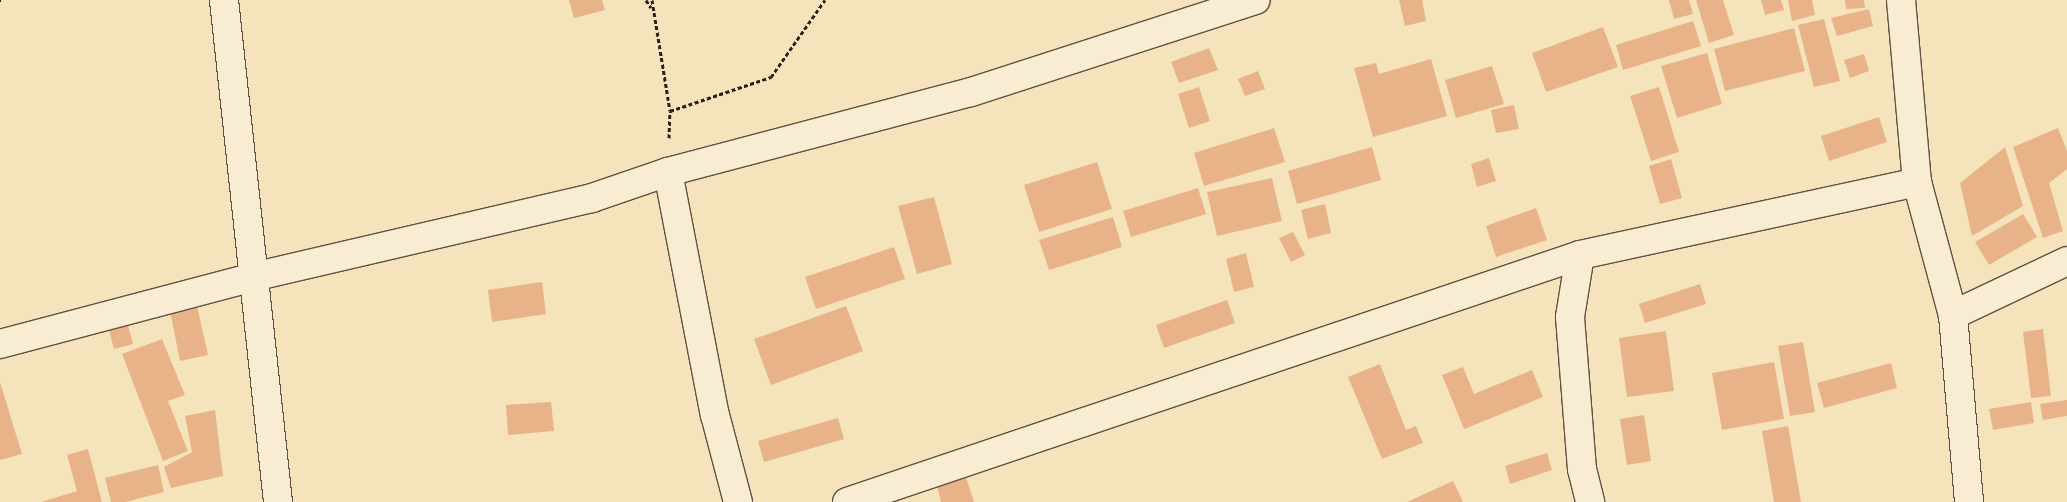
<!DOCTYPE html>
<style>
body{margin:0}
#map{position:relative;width:2067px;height:502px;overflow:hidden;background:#f5e4bb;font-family:"Libre Caslon Text",serif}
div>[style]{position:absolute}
.building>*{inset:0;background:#e9b389}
.path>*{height:3px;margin-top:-1.5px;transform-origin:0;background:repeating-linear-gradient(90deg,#301f18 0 4px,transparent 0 6.5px)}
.roads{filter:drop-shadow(1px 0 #615041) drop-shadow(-1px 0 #615041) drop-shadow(0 1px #615041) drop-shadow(0 -1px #615041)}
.street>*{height:28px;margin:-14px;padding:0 14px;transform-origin:14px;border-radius:14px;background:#f8edd3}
span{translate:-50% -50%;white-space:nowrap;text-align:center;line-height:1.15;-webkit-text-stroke:5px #f8edd3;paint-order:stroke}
</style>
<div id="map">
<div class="building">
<i style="clip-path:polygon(569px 0,602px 0,605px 10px,574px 18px)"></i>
<i style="clip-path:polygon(1399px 0,1422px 0,1426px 21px,1405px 26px)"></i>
<i style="clip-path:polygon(1669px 0,1689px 0,1693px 14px,1674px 19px)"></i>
<i style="clip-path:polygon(1696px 0,1723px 0,1734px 35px,1709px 43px)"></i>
<i style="clip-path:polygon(1761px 0,1781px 0,1784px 10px,1765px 15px)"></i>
<i style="clip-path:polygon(1788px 0,1812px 0,1815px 15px,1792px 21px)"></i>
<i style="clip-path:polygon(1845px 0,1864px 0,1865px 8px,1846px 9px)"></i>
<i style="clip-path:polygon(1869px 9px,1873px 26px,1837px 36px,1831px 18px)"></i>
<i style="clip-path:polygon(1824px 19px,1840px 81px,1814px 87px,1798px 25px)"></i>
<i style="clip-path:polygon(1693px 21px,1701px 46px,1623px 70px,1616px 45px)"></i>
<i style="clip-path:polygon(1603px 27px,1618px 67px,1546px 92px,1532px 53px)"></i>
<i style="clip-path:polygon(1794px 28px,1805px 71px,1725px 91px,1714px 49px)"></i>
<i style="clip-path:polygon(1209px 48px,1218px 70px,1179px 83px,1171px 62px)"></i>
<i style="clip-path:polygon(1707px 53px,1722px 104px,1677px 118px,1661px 66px)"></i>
<i style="clip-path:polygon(1864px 54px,1869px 71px,1850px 78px,1844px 60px)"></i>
<i style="clip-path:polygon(1431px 59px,1447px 116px,1373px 137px,1354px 68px,1376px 63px,1379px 74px)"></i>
<i style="clip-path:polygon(1492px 66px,1504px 104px,1456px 118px,1445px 80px)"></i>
<i style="clip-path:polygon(1258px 71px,1265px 89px,1245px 96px,1238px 79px)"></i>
<i style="clip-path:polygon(1199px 87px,1210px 121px,1189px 128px,1178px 94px)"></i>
<i style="clip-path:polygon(1659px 87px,1679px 152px,1651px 161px,1630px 96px)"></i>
<i style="clip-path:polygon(1514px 105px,1519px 129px,1496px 133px,1491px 110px)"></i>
<i style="clip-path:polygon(1879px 117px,1887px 142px,1829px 161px,1821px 136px)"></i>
<i style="clip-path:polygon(1274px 128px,1285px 162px,1204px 186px,1194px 153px)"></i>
<i style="clip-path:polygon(2058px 128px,2067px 151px,2067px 169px,2049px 183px,2063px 231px,2043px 238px,2013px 147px)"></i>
<i style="clip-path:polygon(1372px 147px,1381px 180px,1297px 204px,1288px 171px)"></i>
<i style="clip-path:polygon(2005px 147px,2023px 206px,1972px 236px,1960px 183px)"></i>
<i style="clip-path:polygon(1489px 158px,1496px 181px,1477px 187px,1471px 164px)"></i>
<i style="clip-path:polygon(1671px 159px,1682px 198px,1660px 204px,1649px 166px)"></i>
<i style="clip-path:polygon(1097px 162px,1112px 209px,1039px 232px,1024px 185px)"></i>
<i style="clip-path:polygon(1272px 178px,1282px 221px,1217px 236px,1207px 192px)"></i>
<i style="clip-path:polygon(1198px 188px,1206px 214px,1131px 237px,1123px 211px)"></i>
<i style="clip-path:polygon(934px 197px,952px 264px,917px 274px,898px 206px)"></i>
<i style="clip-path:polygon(1325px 204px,1331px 233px,1308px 239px,1301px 210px)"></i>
<i style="clip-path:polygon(1536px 208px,1547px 240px,1496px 257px,1486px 226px)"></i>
<i style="clip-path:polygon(2023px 214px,2037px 237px,1989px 265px,1975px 242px)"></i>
<i style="clip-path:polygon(1113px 217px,1122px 247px,1049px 270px,1039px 240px)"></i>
<i style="clip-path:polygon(1293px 232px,1305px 255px,1291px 262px,1279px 238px)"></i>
<i style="clip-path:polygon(894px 247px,905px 279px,816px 309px,805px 277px)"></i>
<i style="clip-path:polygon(1246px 253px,1254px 287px,1234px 292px,1226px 259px)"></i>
<i style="clip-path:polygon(542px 282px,546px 314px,492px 322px,488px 290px)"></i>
<i style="clip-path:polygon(1700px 284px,1706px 304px,1645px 323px,1639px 304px)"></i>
<i style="clip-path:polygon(1227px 300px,1235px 323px,1164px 348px,1156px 325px)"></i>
<i style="clip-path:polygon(197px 306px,208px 355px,180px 361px,170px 311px)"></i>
<i style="clip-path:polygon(846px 306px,863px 351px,771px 385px,754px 339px)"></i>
<i style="clip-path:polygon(126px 318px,133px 344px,114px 349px,107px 323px)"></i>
<i style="clip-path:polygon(2043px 329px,2051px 396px,2031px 398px,2023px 332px)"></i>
<i style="clip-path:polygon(1666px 331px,1674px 391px,1627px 397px,1619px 338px)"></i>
<i style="clip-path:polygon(162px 339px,185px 395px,168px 401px,188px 451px,163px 461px,122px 354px)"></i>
<i style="clip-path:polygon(1803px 342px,1815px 412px,1790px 416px,1778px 346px)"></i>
<i style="clip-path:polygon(1774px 362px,1784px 419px,1722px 430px,1712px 373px)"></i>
<i style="clip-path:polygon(1891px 363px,1897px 388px,1824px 408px,1817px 383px)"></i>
<i style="clip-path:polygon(1380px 364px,1406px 430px,1416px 426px,1423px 443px,1382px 459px,1348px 377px)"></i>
<i style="clip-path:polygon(1463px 367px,1474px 394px,1532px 370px,1543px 397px,1464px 429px,1442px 375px)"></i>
<i style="clip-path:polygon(0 382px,22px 454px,0 460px)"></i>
<i style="clip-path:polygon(2067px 400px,2067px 416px,2043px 420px,2040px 404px)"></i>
<i style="clip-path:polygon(551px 402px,554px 431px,508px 435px,506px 405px)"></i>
<i style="clip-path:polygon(2031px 402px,2034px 423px,1993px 430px,1989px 409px)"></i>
<i style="clip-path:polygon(215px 410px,223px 476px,171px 488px,164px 467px,192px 452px,185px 416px)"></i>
<i style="clip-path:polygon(1644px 415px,1651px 461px,1627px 465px,1620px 419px)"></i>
<i style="clip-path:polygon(838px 418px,844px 439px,764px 462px,758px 441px)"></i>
<i style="clip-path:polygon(1788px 426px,1801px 502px,1774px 502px,1762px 431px)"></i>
<i style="clip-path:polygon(88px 449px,102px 502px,41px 502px,77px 491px,67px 455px)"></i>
<i style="clip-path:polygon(1547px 453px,1552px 470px,1510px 484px,1505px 466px)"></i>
<i style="clip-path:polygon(158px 465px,164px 492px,126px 502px,111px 502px,105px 478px)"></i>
<i style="clip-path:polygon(965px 474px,974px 502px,941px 502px,936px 482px)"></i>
<i style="clip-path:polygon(1453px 481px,1463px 502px,1407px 502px)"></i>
</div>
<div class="path">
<i style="left:0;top:0;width:1px"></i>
<i style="left:646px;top:0;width:9px;rotate:58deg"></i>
<i style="left:652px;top:0;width:112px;rotate:80.8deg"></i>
<i style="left:669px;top:138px;width:27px;rotate:-88deg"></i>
<i style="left:670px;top:111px;width:107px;rotate:-18.6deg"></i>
<i style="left:771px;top:77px;width:94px;rotate:-55deg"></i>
</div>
<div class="roads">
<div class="street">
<i style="left:224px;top:0;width:505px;rotate:83.86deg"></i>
<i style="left:1901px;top:0;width:183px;rotate:85deg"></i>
<i style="left:1917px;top:182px;width:138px;rotate:74.9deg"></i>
<i style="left:1953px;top:315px;width:188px;rotate:85.1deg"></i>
<i style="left:668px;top:172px;width:248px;rotate:79.1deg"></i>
<i style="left:715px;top:415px;width:90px;rotate:75.2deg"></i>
<i style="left:1580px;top:255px;width:63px;rotate:99.2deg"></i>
<i style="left:1570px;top:317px;width:152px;rotate:85.5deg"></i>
<i style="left:1582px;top:469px;width:34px;rotate:76deg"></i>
<i style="left:1953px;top:315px;width:126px;rotate:-25.3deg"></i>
<i style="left:0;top:344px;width:262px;rotate:-14.8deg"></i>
<i style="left:253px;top:277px;width:348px;rotate:-13.1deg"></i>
<i style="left:592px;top:198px;width:80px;rotate:-18.9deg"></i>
<i style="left:668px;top:172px;width:313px;rotate:-14.8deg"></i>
<i style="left:971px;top:92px;width:299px;rotate:-17.9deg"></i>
<i style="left:847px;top:502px;width:773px;rotate:-18.62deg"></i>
<i style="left:1580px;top:255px;width:345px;rotate:-12.2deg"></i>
</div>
</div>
</div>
